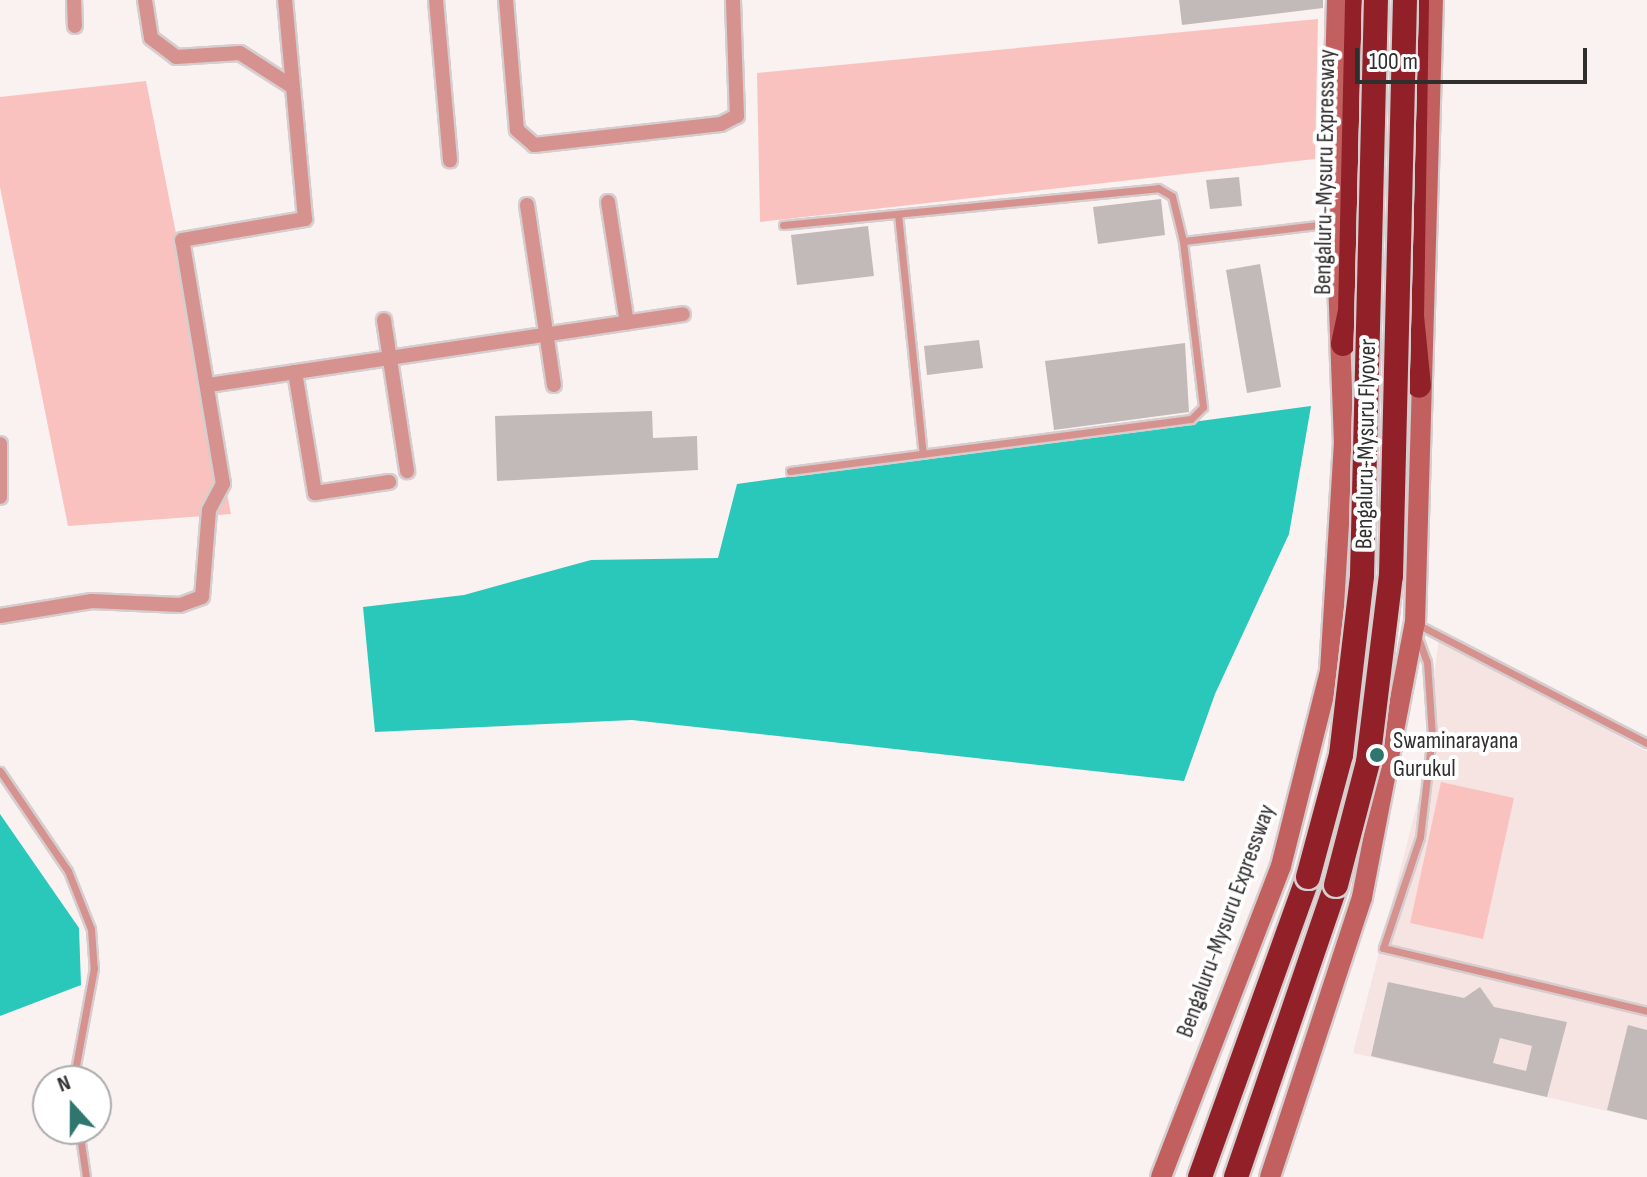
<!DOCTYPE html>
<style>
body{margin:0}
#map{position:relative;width:1647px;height:1177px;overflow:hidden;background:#faf1f1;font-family:"Sofia Sans Condensed",sans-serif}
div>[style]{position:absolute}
.built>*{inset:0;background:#f6e4e3}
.green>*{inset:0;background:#fac2bf}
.water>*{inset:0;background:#29c8ba}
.building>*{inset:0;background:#c2bab9}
.roads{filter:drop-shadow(2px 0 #d6cece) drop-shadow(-2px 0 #d6cece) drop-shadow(0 2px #d6cece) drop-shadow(0 -2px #d6cece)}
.lane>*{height:7px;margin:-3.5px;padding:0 3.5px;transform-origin:3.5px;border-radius:3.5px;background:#d6928f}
.street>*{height:14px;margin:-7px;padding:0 7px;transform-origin:7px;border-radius:7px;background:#d6928f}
.secondary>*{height:20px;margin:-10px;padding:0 10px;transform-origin:10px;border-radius:10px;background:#c2605f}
.highway>*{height:24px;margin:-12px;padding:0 12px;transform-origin:12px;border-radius:12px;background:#912029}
.bridges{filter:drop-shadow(2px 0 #d6cece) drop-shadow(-2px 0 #d6cece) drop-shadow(0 2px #d6cece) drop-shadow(0 -2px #d6cece)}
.highway-bridge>*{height:24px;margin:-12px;padding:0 12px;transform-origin:12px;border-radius:12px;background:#912029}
.dots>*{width:22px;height:22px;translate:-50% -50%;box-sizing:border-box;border:4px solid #fff;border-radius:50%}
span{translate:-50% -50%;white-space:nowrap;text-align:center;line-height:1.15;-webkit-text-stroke:8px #fff;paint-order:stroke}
.street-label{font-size:24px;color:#312e2e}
.poi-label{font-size:24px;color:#312e2e}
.left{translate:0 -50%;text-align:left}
.north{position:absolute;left:32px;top:1065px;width:80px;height:80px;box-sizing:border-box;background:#fff;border:2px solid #adabab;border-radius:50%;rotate:339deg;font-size:22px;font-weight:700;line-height:32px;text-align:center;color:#312e2e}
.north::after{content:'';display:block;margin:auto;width:28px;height:36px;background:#2f766e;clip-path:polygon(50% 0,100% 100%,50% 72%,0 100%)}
.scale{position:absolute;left:1355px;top:48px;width:232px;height:36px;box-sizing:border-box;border:4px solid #312e2e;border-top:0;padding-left:10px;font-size:24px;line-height:28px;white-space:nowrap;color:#312e2e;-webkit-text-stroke:6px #fff;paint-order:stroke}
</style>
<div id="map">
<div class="built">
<i style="clip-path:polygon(1439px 637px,1647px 752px,1647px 1120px,1353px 1053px,1419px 797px)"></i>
</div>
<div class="green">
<i style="clip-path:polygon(1318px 19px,1315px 159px,760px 222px,757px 73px)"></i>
<i style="clip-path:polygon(146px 81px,231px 514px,68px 526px,0 187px,0 97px)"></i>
<i style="clip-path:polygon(1441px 782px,1514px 798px,1483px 939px,1410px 923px)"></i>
</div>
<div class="water">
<i style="clip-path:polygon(1311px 406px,1289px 534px,1215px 694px,1184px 781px,632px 720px,375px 732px,363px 607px,464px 595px,591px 560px,718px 558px,737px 484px)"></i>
<i style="clip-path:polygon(0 814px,79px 928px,81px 985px,0 1016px)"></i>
</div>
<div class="building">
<i style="clip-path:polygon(1179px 0,1323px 0,1323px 8px,1182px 25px)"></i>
<i style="clip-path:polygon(1239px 177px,1242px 206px,1210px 209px,1206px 180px)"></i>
<i style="clip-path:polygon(1161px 199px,1165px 235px,1098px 244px,1093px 207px)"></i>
<i style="clip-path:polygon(868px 226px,874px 276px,797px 285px,791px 235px)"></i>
<i style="clip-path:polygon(1260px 264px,1281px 387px,1247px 393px,1226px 270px)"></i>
<i style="clip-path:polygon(979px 340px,983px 368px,927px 375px,924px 346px)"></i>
<i style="clip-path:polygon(1185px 343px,1189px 412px,1054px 430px,1045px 361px)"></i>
<i style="clip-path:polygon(652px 411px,653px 438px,697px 436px,698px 470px,497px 481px,495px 416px)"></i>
<i style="clip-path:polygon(evenodd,1388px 982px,1464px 998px,1480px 987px,1494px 1007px,1567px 1022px,1547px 1097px,1371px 1056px,1388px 982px,1500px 1038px,1532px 1046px,1526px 1071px,1493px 1063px,1500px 1038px)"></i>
<i style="clip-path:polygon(1628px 1025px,1647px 1030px,1647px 1120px,1607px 1110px)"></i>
</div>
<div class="roads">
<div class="lane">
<i style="left:898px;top:214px;width:241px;rotate:84.1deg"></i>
<i style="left:783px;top:225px;width:377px;rotate:-5.6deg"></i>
<i style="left:1158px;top:188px;width:16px;rotate:30deg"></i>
<i style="left:1172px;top:196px;width:46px;rotate:76.3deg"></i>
<i style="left:790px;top:471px;width:404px;rotate:-7.4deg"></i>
<i style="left:1191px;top:419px;width:17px;rotate:-45deg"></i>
<i style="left:1203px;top:407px;width:167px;rotate:-96.9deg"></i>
<i style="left:1183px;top:241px;width:151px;rotate:-6.8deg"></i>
<i style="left:1417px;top:624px;width:259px;rotate:27.4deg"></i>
<i style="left:1417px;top:635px;width:29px;rotate:70deg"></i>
<i style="left:1427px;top:662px;width:73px;rotate:86.1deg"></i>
<i style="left:1432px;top:735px;width:103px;rotate:96.7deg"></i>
<i style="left:1420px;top:837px;width:117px;rotate:108.4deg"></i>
<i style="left:1383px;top:948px;width:271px;rotate:13.4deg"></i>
<i style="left:0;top:771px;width:121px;rotate:55.8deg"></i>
<i style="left:68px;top:871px;width:62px;rotate:68.4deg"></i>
<i style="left:91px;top:929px;width:39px;rotate:86deg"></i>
<i style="left:94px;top:968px;width:115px;rotate:100.5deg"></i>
<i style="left:79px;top:1129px;width:49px;rotate:81.7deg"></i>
</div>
<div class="street">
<i style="left:74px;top:0;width:26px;rotate:88deg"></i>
<i style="left:145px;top:0;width:38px;rotate:81deg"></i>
<i style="left:151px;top:38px;width:31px;rotate:37deg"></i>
<i style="left:176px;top:57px;width:64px;rotate:-3.6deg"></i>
<i style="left:240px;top:53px;width:63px;rotate:32.7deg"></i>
<i style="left:436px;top:0;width:161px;rotate:85deg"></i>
<i style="left:506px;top:0;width:130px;rotate:85.2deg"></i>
<i style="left:517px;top:130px;width:23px;rotate:41deg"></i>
<i style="left:534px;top:145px;width:188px;rotate:-6.4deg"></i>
<i style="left:721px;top:124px;width:18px;rotate:-27deg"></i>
<i style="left:737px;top:116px;width:116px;rotate:-92deg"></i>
<i style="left:608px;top:202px;width:122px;rotate:81.1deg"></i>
<i style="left:527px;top:205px;width:182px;rotate:81.5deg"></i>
<i style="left:384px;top:320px;width:153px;rotate:81.3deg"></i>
<i style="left:295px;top:372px;width:123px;rotate:80.6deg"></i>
<i style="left:315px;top:493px;width:75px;rotate:-8.5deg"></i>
<i style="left:209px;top:385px;width:479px;rotate:-8.5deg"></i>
<i style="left:0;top:444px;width:53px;rotate:90deg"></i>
<i style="left:0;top:616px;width:93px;rotate:-9.3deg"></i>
<i style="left:92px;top:601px;width:88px;rotate:2.6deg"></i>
<i style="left:180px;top:605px;width:23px;rotate:-20deg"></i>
<i style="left:202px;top:597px;width:87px;rotate:-85.4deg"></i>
<i style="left:209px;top:510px;width:30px;rotate:-62deg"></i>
<i style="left:223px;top:484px;width:247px;rotate:-99.5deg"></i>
<i style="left:182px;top:240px;width:125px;rotate:-9.7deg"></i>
<i style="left:305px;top:219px;width:220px;rotate:-95.2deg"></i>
</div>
<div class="secondary">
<i style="left:1161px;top:1177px;width:333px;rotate:-68.9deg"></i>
<i style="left:1281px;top:866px;width:201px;rotate:-75.9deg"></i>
<i style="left:1330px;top:671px;width:227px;rotate:-86.5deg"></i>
<i style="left:1344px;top:444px;width:300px;rotate:-92.1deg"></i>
<i style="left:1333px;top:144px;width:144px;rotate:-88.4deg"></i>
<i style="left:1270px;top:1177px;width:295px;rotate:-71.8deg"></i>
<i style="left:1362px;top:897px;width:279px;rotate:-79.1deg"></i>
<i style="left:1415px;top:623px;width:623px;rotate:-88.35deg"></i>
</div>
<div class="highway">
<i style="left:1417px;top:0;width:316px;rotate:90.9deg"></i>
<i style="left:1412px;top:316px;width:70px;rotate:84.3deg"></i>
<i style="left:1343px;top:344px;width:33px;rotate:-78deg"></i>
<i style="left:1350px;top:312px;width:312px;rotate:-88.7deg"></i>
<i style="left:1200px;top:1177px;width:319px;rotate:-70.2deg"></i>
<i style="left:1236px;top:1177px;width:309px;rotate:-71.1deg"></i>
</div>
</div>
<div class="bridges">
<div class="highway-bridge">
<i style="left:1308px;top:877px;width:126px;rotate:-74.9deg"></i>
<i style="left:1341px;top:755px;width:181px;rotate:-83.3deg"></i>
<i style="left:1362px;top:575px;width:575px;rotate:-88.61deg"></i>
<i style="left:1336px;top:885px;width:127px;rotate:-75.4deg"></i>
<i style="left:1368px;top:762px;width:187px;rotate:-83deg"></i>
<i style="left:1391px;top:576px;width:576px;rotate:-88.61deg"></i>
</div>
</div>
<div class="dots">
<i style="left:1377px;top:755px;background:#2f766e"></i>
</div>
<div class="street-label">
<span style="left:1325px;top:172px;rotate:-89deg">Bengaluru-Mysuru Expressway</span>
<span style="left:1366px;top:444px;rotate:-89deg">Bengaluru-Mysuru Flyover</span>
<span style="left:1226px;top:921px;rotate:-70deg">Bengaluru-Mysuru Expressway</span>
</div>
<div class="poi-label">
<span class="left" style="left:1393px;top:755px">Swaminarayana<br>Gurukul</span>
</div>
<div class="north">N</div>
<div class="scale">100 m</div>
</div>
